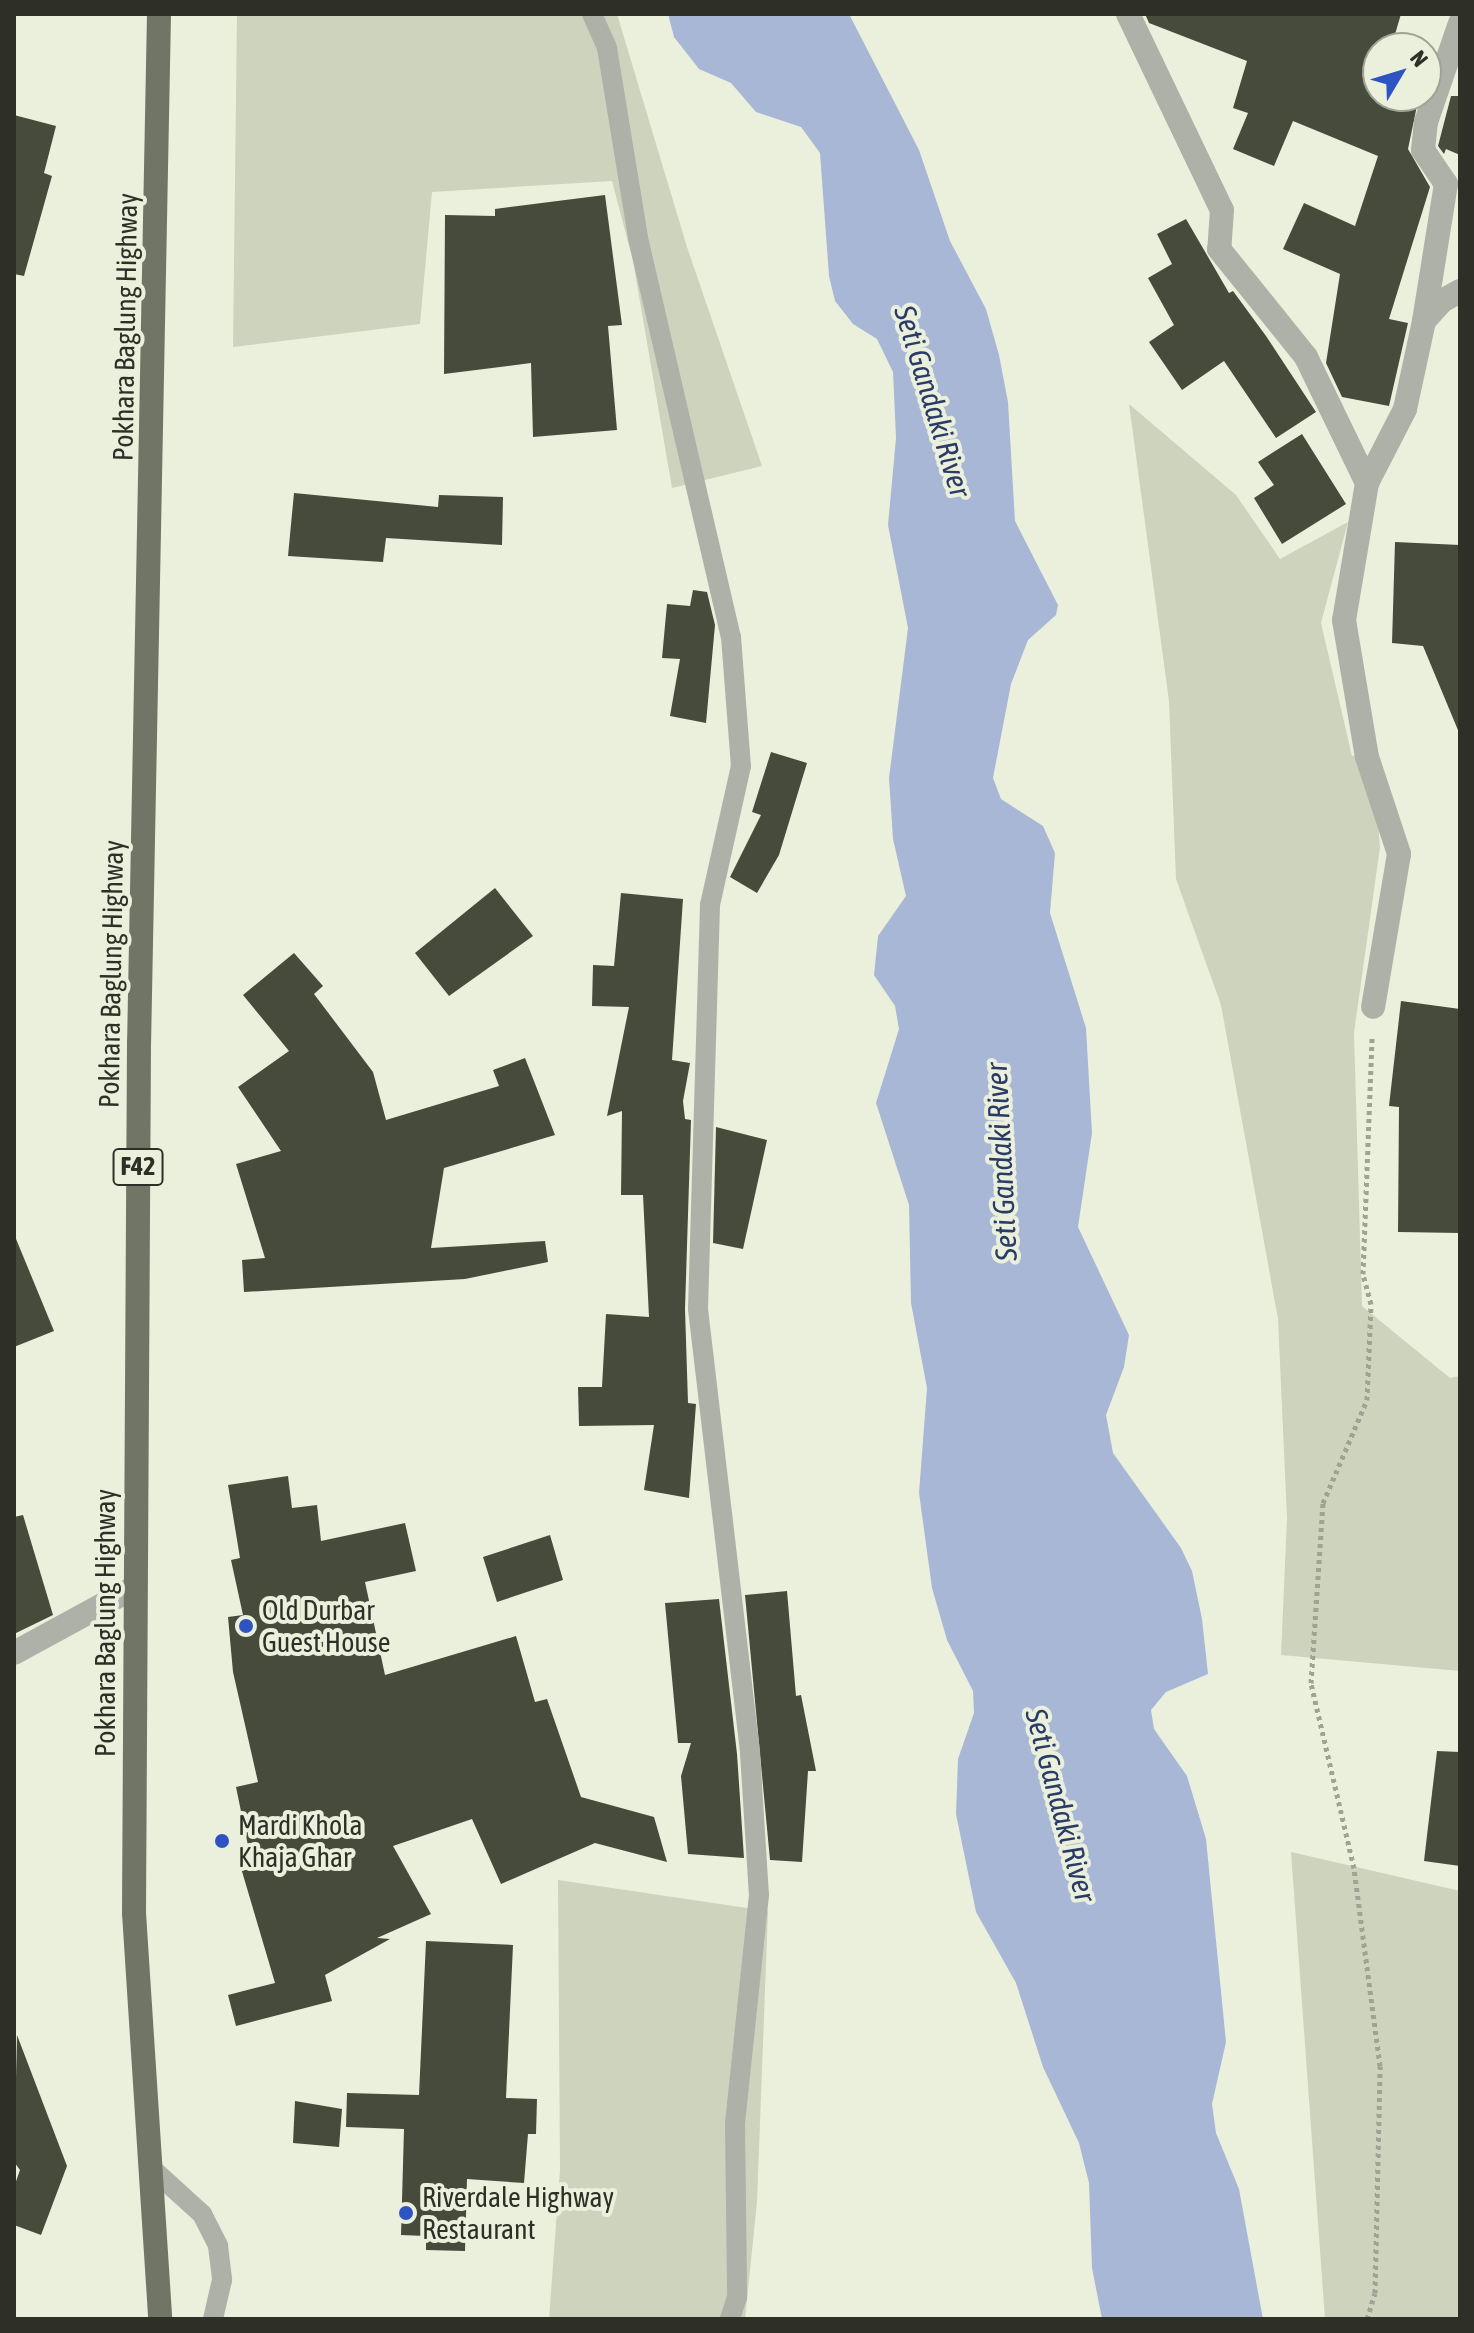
<!DOCTYPE html>
<style>
body{margin:0}
#map{position:relative;width:1474px;height:2333px;overflow:hidden;background:#eaf0dc;font-family:"Asap Condensed",sans-serif}
div>[style]{position:absolute}
.green>*{inset:0;background:#cdd3bc}
.water>*{inset:0;background:#a9b7d6}
.building>*{inset:0;background:#474b3b}
.path>*{height:5px;margin-top:-2.5px;transform-origin:0;background:repeating-linear-gradient(90deg,#9fa394 0 4px,transparent 0 8px)}
.service>*{height:20px;margin:-10px;padding:0 10px;transform-origin:10px;border-radius:10px;background:#aeb1a8}
.minor>*{height:24px;margin:-12px;padding:0 12px;transform-origin:12px;border-radius:12px;background:#aeb1a8}
.trunk>*{height:24px;margin:-12px;padding:0 12px;transform-origin:12px;border-radius:12px;background:#717566}
.dots>*{width:22px;height:22px;translate:-50% -50%;box-sizing:border-box;border:4px solid #eaf0dc;border-radius:50%}
span{translate:-50% -50%;white-space:nowrap;text-align:center;line-height:1.15;-webkit-text-stroke:8px #eaf0dc;paint-order:stroke}
.shield-label span{padding:2px 6px;background:#eaf0dc;border:2px solid;border-radius:6px;-webkit-text-stroke-width:0}
.shield-label{font-size:26px;color:#2e3028;font-weight:700}
.street-label{font-size:28px;color:#2e3028}
.poi-label{font-size:28px;color:#2e3028}
.left{translate:0 -50%;text-align:left}
.water-label{font-size:30px;color:#2a3b66;font-style:italic}
.frame{position:absolute;inset:0;border:16px solid #2e3028;pointer-events:none}
.north{position:absolute;left:1362px;top:32px;width:80px;height:80px;box-sizing:border-box;background:#eaf0dc;border:2px solid #9fa394;border-radius:50%;rotate:52deg;font-size:22px;font-weight:700;line-height:32px;text-align:center;color:#2e3028}
.north::after{content:'';display:block;margin:auto;width:28px;height:36px;background:#2e54c3;clip-path:polygon(50% 0,100% 100%,50% 72%,0 100%)}
</style>
<div id="map">
<div class="green">
<i style="clip-path:polygon(237px 14px,617px 14px,687px 247px,762px 466px,672px 488px,633px 261px,612px 181px,432px 192px,420px 324px,233px 347px)"></i>
<i style="clip-path:polygon(1129px 404px,1236px 495px,1280px 559px,1348px 522px,1321px 623px,1352px 756px,1372px 750px,1380px 847px,1354px 1033px,1362px 1306px,1450px 1378px,1460px 1376px,1460px 1671px,1281px 1655px,1287px 1518px,1278px 1319px,1221px 1005px,1176px 879px,1169px 701px)"></i>
<i style="clip-path:polygon(1291px 1852px,1460px 1891px,1460px 2319px,1325px 2319px)"></i>
<i style="clip-path:polygon(558px 1880px,768px 1911px,757px 2202px,745px 2319px,549px 2319px,560px 2170px)"></i>
</div>
<div class="water">
<i style="clip-path:polygon(668px 14px,849px 14px,919px 150px,950px 241px,986px 309px,999px 355px,1008px 402px,1015px 521px,1058px 605px,1056px 615px,1028px 640px,1011px 684px,993px 778px,1001px 799px,1043px 826px,1055px 853px,1050px 913px,1086px 1028px,1092px 1133px,1078px 1227px,1129px 1335px,1124px 1367px,1106px 1415px,1113px 1453px,1181px 1548px,1192px 1571px,1202px 1619px,1208px 1674px,1166px 1692px,1151px 1710px,1154px 1729px,1187px 1776px,1206px 1839px,1226px 2042px,1212px 2104px,1216px 2133px,1239px 2189px,1263px 2319px,1102px 2319px,1092px 2268px,1089px 2183px,1079px 2143px,1043px 2067px,1016px 1983px,976px 1912px,956px 1814px,958px 1759px,974px 1713px,973px 1691px,947px 1640px,932px 1588px,919px 1493px,927px 1388px,911px 1303px,909px 1205px,876px 1103px,899px 1029px,895px 1006px,874px 975px,878px 936px,906px 896px,893px 839px,889px 778px,908px 628px,888px 525px,896px 438px,893px 372px,877px 339px,853px 324px,835px 301px,829px 276px,820px 153px,801px 127px,756px 112px,731px 83px,699px 69px,674px 37px)"></i>
</div>
<div class="building">
<i style="clip-path:polygon(1145px 14px,1401px 14px,1391px 48px,1378px 48px,1378px 96px,1419px 96px,1408px 149px,1430px 187px,1389px 319px,1408px 323px,1389px 406px,1342px 397px,1326px 363px,1340px 274px,1283px 249px,1304px 203px,1355px 226px,1378px 156px,1293px 121px,1274px 166px,1233px 149px,1248px 113px,1233px 108px,1247px 61px,1149px 23px)"></i>
<i style="clip-path:polygon(1451px 96px,1460px 96px,1460px 155px,1446px 149px,1444px 154px,1438px 146px)"></i>
<i style="clip-path:polygon(14px 115px,56px 126px,44px 173px,52px 176px,24px 276px,14px 274px)"></i>
<i style="clip-path:polygon(605px 195px,622px 325px,608px 326px,617px 430px,533px 437px,531px 363px,444px 374px,445px 215px,495px 216px,495px 209px)"></i>
<i style="clip-path:polygon(1186px 219px,1229px 293px,1233px 291px,1266px 336px,1316px 412px,1276px 438px,1224px 361px,1182px 390px,1149px 342px,1174px 325px,1148px 278px,1172px 264px,1157px 234px)"></i>
<i style="clip-path:polygon(1302px 434px,1346px 504px,1282px 544px,1254px 498px,1274px 485px,1258px 462px)"></i>
<i style="clip-path:polygon(294px 493px,438px 507px,439px 495px,503px 497px,502px 545px,386px 538px,383px 562px,288px 556px)"></i>
<i style="clip-path:polygon(1395px 542px,1460px 545px,1460px 735px,1423px 646px,1392px 643px)"></i>
<i style="clip-path:polygon(693px 590px,707px 592px,715px 625px,706px 723px,670px 716px,680px 659px,662px 658px,667px 604px,690px 606px)"></i>
<i style="clip-path:polygon(771px 752px,807px 763px,779px 855px,757px 893px,730px 877px,761px 815px,752px 812px)"></i>
<i style="clip-path:polygon(495px 888px,533px 936px,449px 996px,415px 953px)"></i>
<i style="clip-path:polygon(621px 893px,683px 899px,672px 1060px,690px 1063px,683px 1101px,685px 1119px,691px 1120px,685px 1309px,688px 1403px,696px 1404px,689px 1498px,644px 1490px,654px 1425px,579px 1426px,578px 1387px,602px 1387px,606px 1314px,649px 1317px,643px 1195px,621px 1195px,622px 1111px,607px 1116px,629px 1007px,592px 1006px,593px 965px,614px 966px)"></i>
<i style="clip-path:polygon(294px 953px,323px 986px,314px 994px,373px 1072px,386px 1120px,499px 1086px,493px 1070px,525px 1058px,555px 1135px,444px 1168px,431px 1248px,545px 1241px,548px 1262px,465px 1279px,244px 1292px,242px 1260px,265px 1258px,236px 1164px,281px 1151px,238px 1087px,289px 1051px,243px 995px)"></i>
<i style="clip-path:polygon(1401px 1001px,1460px 1009px,1460px 1233px,1398px 1232px,1399px 1107px,1389px 1106px)"></i>
<i style="clip-path:polygon(716px 1127px,767px 1140px,743px 1249px,713px 1243px)"></i>
<i style="clip-path:polygon(14px 1234px,54px 1331px,14px 1347px)"></i>
<i style="clip-path:polygon(288px 1476px,292px 1508px,317px 1505px,321px 1541px,405px 1523px,416px 1571px,365px 1582px,385px 1675px,516px 1636px,535px 1702px,547px 1699px,581px 1797px,654px 1817px,667px 1862px,595px 1843px,501px 1884px,472px 1819px,393px 1846px,431px 1914px,377px 1938px,390px 1939px,325px 1975px,332px 2001px,236px 2026px,228px 1995px,275px 1983px,241px 1868px,252px 1865px,236px 1787px,258px 1782px,233px 1672px,228px 1617px,243px 1615px,231px 1560px,240px 1558px,228px 1485px)"></i>
<i style="clip-path:polygon(23px 1515px,53px 1615px,14px 1634px,14px 1517px)"></i>
<i style="clip-path:polygon(550px 1535px,563px 1580px,497px 1602px,483px 1557px)"></i>
<i style="clip-path:polygon(787px 1591px,796px 1696px,801px 1695px,816px 1771px,808px 1771px,802px 1862px,770px 1860px,745px 1595px)"></i>
<i style="clip-path:polygon(719px 1599px,737px 1754px,744px 1858px,688px 1854px,681px 1776px,691px 1743px,678px 1743px,665px 1603px)"></i>
<i style="clip-path:polygon(1437px 1751px,1460px 1752px,1460px 1866px,1424px 1861px)"></i>
<i style="clip-path:polygon(426px 1941px,513px 1945px,506px 2098px,537px 2099px,536px 2134px,528px 2134px,524px 2183px,467px 2179px,465px 2251px,426px 2250px,426px 2236px,401px 2235px,404px 2129px,346px 2127px,347px 2093px,419px 2095px)"></i>
<i style="clip-path:polygon(17px 2035px,67px 2166px,41px 2235px,14px 2225px,14px 2187px,20px 2170px,14px 2162px)"></i>
<i style="clip-path:polygon(295px 2101px,342px 2109px,339px 2147px,293px 2143px)"></i>
</div>
<div class="path">
<i style="left:1367px;top:2319px;width:27px;rotate:-73deg"></i>
<i style="left:1375px;top:2293px;width:227px;rotate:-88.7deg"></i>
<i style="left:1380px;top:2066px;width:200px;rotate:-97.5deg"></i>
<i style="left:1354px;top:1868px;width:190px;rotate:-103.1deg"></i>
<i style="left:1311px;top:1683px;width:180px;rotate:-86.2deg"></i>
<i style="left:1323px;top:1503px;width:112px;rotate:-66.9deg"></i>
<i style="left:1367px;top:1400px;width:96px;rotate:-87.6deg"></i>
<i style="left:1371px;top:1304px;width:31px;rotate:-105deg"></i>
<i style="left:1363px;top:1274px;width:236px;rotate:-87.8deg"></i>
</div>
<div class="service">
<i style="left:592px;top:14px;width:37px;rotate:66deg"></i>
<i style="left:607px;top:48px;width:193px;rotate:80.7deg"></i>
<i style="left:638px;top:238px;width:410px;rotate:76.9deg"></i>
<i style="left:731px;top:637px;width:129px;rotate:85.6deg"></i>
<i style="left:741px;top:766px;width:142px;rotate:102.6deg"></i>
<i style="left:710px;top:905px;width:404px;rotate:91.7deg"></i>
<i style="left:698px;top:1309px;width:447px;rotate:83.3deg"></i>
<i style="left:750px;top:1753px;width:142px;rotate:86.4deg"></i>
<i style="left:759px;top:1895px;width:229px;rotate:96deg"></i>
<i style="left:735px;top:2123px;width:174px;rotate:89.3deg"></i>
<i style="left:737px;top:2297px;width:23px;rotate:108deg"></i>
<i style="left:149px;top:2166px;width:72px;rotate:42.2deg"></i>
<i style="left:202px;top:2214px;width:36px;rotate:63deg"></i>
<i style="left:218px;top:2246px;width:34px;rotate:83deg"></i>
<i style="left:222px;top:2280px;width:40px;rotate:103deg"></i>
</div>
<div class="minor">
<i style="left:1128px;top:14px;width:217px;rotate:64.4deg"></i>
<i style="left:1222px;top:210px;width:39px;rotate:94deg"></i>
<i style="left:1219px;top:249px;width:139px;rotate:51.1deg"></i>
<i style="left:1306px;top:357px;width:140px;rotate:64.2deg"></i>
<i style="left:1367px;top:483px;width:139px;rotate:99.5deg"></i>
<i style="left:1344px;top:620px;width:139px;rotate:80.5deg"></i>
<i style="left:1367px;top:757px;width:102px;rotate:71.7deg"></i>
<i style="left:1399px;top:854px;width:155px;rotate:99.6deg"></i>
<i style="left:1424px;top:321px;width:139px;rotate:-80.9deg"></i>
<i style="left:1446px;top:184px;width:41px;rotate:-124.1deg"></i>
<i style="left:1423px;top:150px;width:28px;rotate:-84deg"></i>
<i style="left:1426px;top:122px;width:105px;rotate:-71deg"></i>
<i style="left:1367px;top:483px;width:83px;rotate:-62.8deg"></i>
<i style="left:1405px;top:409px;width:90px;rotate:-77.8deg"></i>
<i style="left:1424px;top:321px;width:27px;rotate:-48deg"></i>
<i style="left:1442px;top:301px;width:21px;rotate:-29deg"></i>
<i style="left:14px;top:1653px;width:138px;rotate:-28.6deg"></i>
</div>
<div class="trunk">
<i style="left:159px;top:14px;width:1029px;rotate:91.11deg"></i>
<i style="left:139px;top:1043px;width:870px;rotate:90.33deg"></i>
<i style="left:134px;top:1913px;width:407px;rotate:86.3deg"></i>
</div>
<div class="dots">
<i style="left:246px;top:1626px;background:#2e54c3"></i>
<i style="left:222px;top:1841px;background:#2e54c3"></i>
<i style="left:406px;top:2213px;background:#2e54c3"></i>
</div>
<div class="shield-label">
<span style="left:138px;top:1167px">F42</span>
</div>
<div class="street-label">
<span style="left:125px;top:327px;rotate:-89deg">Pokhara Baglung Highway</span>
<span style="left:111px;top:974px;rotate:-89deg">Pokhara Baglung Highway</span>
<span style="left:105px;top:1623px;rotate:-90deg">Pokhara Baglung Highway</span>
</div>
<div class="poi-label">
<span class="left" style="left:262px;top:1626px">Old Durbar<br>Guest House</span>
<span class="left" style="left:238px;top:1841px">Mardi Khola<br>Khaja Ghar</span>
<span class="left" style="left:422px;top:2213px">Riverdale Highway<br>Restaurant</span>
</div>
<div class="water-label">
<span style="left:933px;top:401px;rotate:73deg">Seti Gandaki River</span>
<span style="left:1001px;top:1162px;rotate:-93deg">Seti Gandaki River</span>
<span style="left:1061px;top:1805px;rotate:75deg">Seti Gandaki River</span>
</div>
<div class="frame"></div>
<div class="north">N</div>
</div>
